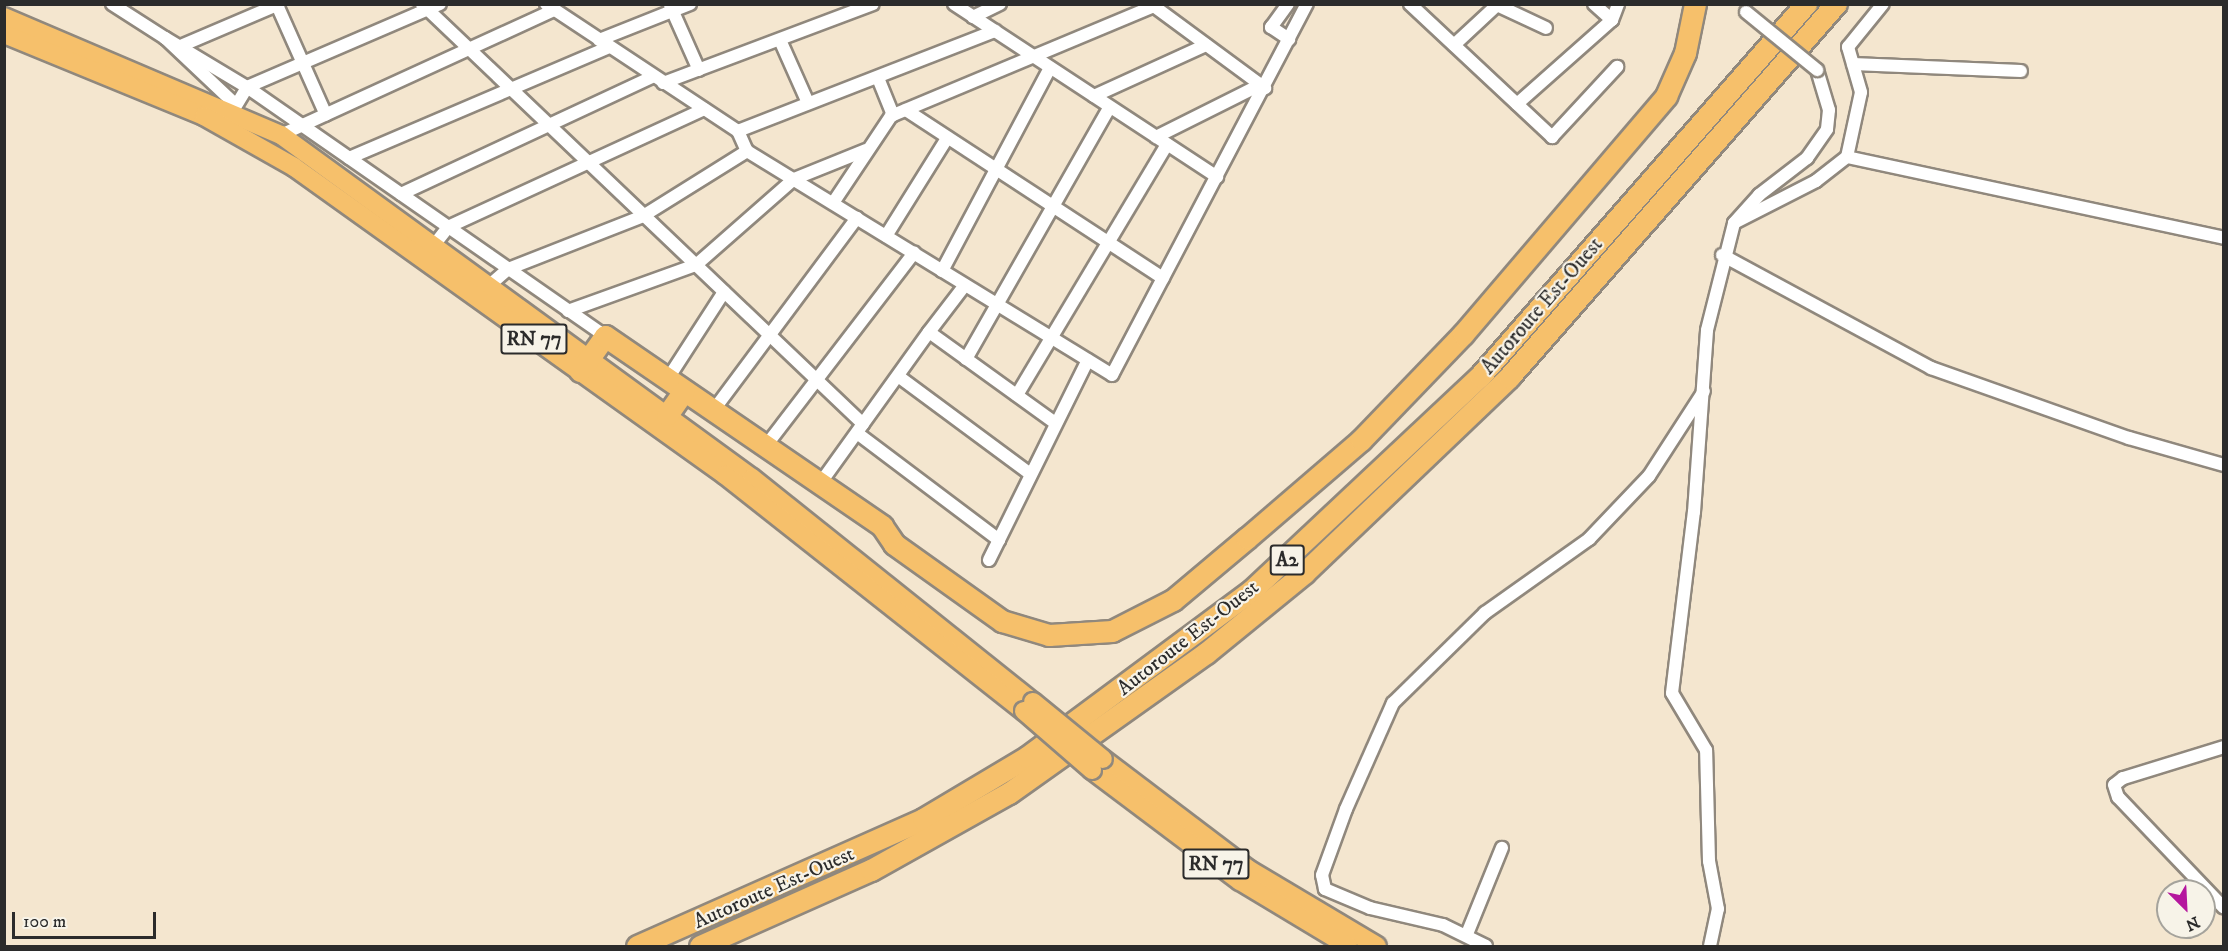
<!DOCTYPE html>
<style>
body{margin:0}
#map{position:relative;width:2228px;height:951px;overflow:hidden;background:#f4e6cf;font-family:"IM FELL DW Pica",serif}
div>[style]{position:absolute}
.roads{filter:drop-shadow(2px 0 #90887d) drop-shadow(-2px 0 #90887d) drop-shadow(0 2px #90887d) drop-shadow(0 -2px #90887d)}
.street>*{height:12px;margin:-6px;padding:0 6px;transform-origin:6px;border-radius:6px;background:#fff}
.primary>*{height:18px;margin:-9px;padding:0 9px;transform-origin:9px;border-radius:9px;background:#f6c06b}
.highway>*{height:21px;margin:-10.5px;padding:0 10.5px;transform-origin:10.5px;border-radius:10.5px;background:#f6c06b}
.bridges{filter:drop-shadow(2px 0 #90887d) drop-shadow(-2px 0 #90887d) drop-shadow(0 2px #90887d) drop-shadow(0 -2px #90887d)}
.street-bridge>*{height:12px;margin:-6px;padding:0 6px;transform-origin:6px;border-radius:6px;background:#fff}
.primary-bridge>*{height:18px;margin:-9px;padding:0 9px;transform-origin:9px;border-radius:9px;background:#f6c06b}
span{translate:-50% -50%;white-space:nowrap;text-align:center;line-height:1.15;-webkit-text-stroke:4.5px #f7f3e8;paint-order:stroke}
.shield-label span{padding:2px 4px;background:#f7f3e8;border:2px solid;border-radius:4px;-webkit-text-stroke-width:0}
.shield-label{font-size:20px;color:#2b2b2b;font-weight:700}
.street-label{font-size:21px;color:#2b2b2b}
.frame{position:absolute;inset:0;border:6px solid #2b2b2b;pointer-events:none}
.north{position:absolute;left:2156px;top:879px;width:60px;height:60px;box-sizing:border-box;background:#f7f3e8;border:2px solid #a5a39c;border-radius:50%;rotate:156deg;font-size:16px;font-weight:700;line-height:24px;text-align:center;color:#2b2b2b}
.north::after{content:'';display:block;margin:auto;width:21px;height:27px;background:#b5179e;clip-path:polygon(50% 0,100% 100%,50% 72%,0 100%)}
.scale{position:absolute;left:12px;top:912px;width:144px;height:27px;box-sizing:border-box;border:3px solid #2b2b2b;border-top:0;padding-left:8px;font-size:18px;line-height:21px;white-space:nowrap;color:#2b2b2b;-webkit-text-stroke:4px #f7f3e8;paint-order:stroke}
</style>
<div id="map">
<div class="roads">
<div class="street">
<i style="left:112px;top:4px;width:63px;rotate:32.7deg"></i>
<i style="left:165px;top:38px;width:96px;rotate:43.3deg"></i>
<i style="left:422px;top:4px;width:609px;rotate:43.6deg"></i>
<i style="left:546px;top:4px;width:230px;rotate:33.5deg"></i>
<i style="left:738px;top:131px;width:22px;rotate:66deg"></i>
<i style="left:747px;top:151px;width:428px;rotate:31.5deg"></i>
<i style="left:1112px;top:375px;width:419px;rotate:-62.3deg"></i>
<i style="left:954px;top:4px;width:315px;rotate:33.3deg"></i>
<i style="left:1151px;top:4px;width:142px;rotate:36.4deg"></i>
<i style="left:1288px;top:4px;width:29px;rotate:126deg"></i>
<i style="left:1271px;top:27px;width:22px;rotate:34deg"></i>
<i style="left:1410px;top:4px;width:195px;rotate:43.1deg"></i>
<i style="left:1552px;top:137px;width:96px;rotate:-47.1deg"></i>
<i style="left:1594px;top:4px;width:24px;rotate:42deg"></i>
<i style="left:277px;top:5px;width:120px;rotate:66deg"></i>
<i style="left:670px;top:5px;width:71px;rotate:66deg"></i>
<i style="left:973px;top:17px;width:30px;rotate:-26deg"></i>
<i style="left:165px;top:38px;width:96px;rotate:30.9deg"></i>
<i style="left:247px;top:87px;width:436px;rotate:34.8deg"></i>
<i style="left:599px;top:40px;width:98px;rotate:-21.6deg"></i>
<i style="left:780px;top:40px;width:69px;rotate:66deg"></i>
<i style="left:183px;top:45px;width:104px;rotate:-23.1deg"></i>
<i style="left:1454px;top:45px;width:59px;rotate:-42.9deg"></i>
<i style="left:1497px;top:5px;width:54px;rotate:25.1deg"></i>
<i style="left:1853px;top:64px;width:168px;rotate:2.4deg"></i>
<i style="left:878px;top:78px;width:40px;rotate:68deg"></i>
<i style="left:663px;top:83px;width:224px;rotate:-20.6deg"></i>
<i style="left:1094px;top:96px;width:123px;rotate:-24.5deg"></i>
<i style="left:1517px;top:104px;width:127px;rotate:-41.5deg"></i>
<i style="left:1612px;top:20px;width:17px;rotate:-69deg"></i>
<i style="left:906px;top:110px;width:307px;rotate:33.2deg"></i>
<i style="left:228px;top:119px;width:37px;rotate:-59deg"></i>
<i style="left:247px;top:87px;width:210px;rotate:-23.3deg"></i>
<i style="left:738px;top:131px;width:276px;rotate:-21.3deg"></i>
<i style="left:281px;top:135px;width:300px;rotate:-24.6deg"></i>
<i style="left:1156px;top:137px;width:116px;rotate:-26.6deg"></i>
<i style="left:1847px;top:157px;width:386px;rotate:12.1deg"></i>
<i style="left:349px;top:158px;width:283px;rotate:-23.1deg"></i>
<i style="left:401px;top:194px;width:279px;rotate:-25deg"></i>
<i style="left:833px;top:203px;width:105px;rotate:-56.3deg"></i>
<i style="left:891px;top:116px;width:285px;rotate:-22.7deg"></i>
<i style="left:1734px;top:223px;width:92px;rotate:-27.1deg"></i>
<i style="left:1816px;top:181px;width:39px;rotate:-38deg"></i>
<i style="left:1847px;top:157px;width:66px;rotate:-77.8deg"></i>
<i style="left:1861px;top:92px;width:47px;rotate:-106.1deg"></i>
<i style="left:1848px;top:47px;width:55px;rotate:-50.9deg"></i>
<i style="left:886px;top:236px;width:113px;rotate:-58deg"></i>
<i style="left:431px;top:249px;width:28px;rotate:-52deg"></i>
<i style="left:448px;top:227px;width:282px;rotate:-24.7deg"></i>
<i style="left:1722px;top:255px;width:238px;rotate:28.4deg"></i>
<i style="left:1931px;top:368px;width:210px;rotate:19.5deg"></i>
<i style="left:2129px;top:438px;width:99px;rotate:15.9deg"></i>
<i style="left:942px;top:271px;width:230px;rotate:-62deg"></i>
<i style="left:484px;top:290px;width:32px;rotate:-41deg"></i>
<i style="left:508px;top:269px;width:145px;rotate:-21.4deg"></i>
<i style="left:643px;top:216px;width:123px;rotate:-32deg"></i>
<i style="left:568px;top:311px;width:136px;rotate:-19.8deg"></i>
<i style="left:696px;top:265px;width:130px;rotate:-41.3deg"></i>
<i style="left:794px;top:179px;width:78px;rotate:-21.9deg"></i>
<i style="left:929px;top:332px;width:59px;rotate:-52.5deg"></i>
<i style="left:966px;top:359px;width:290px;rotate:-60.3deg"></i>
<i style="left:898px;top:376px;width:163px;rotate:36.5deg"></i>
<i style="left:667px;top:380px;width:105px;rotate:-57.1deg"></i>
<i style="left:1017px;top:395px;width:292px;rotate:-59.1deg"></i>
<i style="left:713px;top:411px;width:241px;rotate:-53.3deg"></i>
<i style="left:857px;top:433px;width:178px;rotate:37deg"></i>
<i style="left:765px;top:447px;width:245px;rotate:-52.5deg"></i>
<i style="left:819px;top:485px;width:188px;rotate:-54.3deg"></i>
<i style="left:929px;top:332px;width:155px;rotate:35.8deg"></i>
<i style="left:989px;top:560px;width:223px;rotate:-63.7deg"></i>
<i style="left:2224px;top:747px;width:106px;rotate:162.9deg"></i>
<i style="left:2123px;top:778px;width:11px;rotate:142deg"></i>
<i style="left:2114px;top:785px;width:13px;rotate:72deg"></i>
<i style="left:2118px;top:797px;width:153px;rotate:46.3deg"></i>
<i style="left:1467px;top:934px;width:93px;rotate:-67.9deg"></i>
<i style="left:1486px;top:946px;width:48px;rotate:-154deg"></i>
<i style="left:1443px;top:925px;width:75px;rotate:-166.9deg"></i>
<i style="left:1370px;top:908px;width:49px;rotate:-157.1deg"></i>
<i style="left:1325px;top:889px;width:14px;rotate:-102deg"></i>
<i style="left:1322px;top:875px;width:70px;rotate:-70deg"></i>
<i style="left:1346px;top:809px;width:116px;rotate:-66.1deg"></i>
<i style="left:1393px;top:703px;width:129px;rotate:-44.4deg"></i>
<i style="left:1485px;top:613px;width:128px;rotate:-35.4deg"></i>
<i style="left:1589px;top:539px;width:87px;rotate:-46.4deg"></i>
<i style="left:1649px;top:476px;width:101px;rotate:-57.1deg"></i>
<i style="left:1710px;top:946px;width:38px;rotate:-78deg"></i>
<i style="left:1718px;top:909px;width:49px;rotate:-100.6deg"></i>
<i style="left:1709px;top:861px;width:111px;rotate:-91.5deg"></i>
<i style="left:1706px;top:750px;width:66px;rotate:-120.8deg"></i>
<i style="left:1672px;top:693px;width:182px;rotate:-83.1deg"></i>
<i style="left:1694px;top:512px;width:182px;rotate:-85.9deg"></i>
<i style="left:1707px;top:330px;width:110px;rotate:-75.8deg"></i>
<i style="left:1734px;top:223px;width:38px;rotate:-48deg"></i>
<i style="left:1759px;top:195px;width:61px;rotate:-37.6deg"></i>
<i style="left:1807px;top:158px;width:35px;rotate:-55deg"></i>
<i style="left:1827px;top:129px;width:19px;rotate:-84deg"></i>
<i style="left:1829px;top:110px;width:42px;rotate:-106.7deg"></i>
</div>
<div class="primary">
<i style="left:4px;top:17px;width:301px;rotate:23.1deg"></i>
<i style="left:281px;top:135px;width:583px;rotate:36.06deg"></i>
<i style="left:752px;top:478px;width:359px;rotate:38.6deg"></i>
<i style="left:4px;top:34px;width:216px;rotate:22.3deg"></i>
<i style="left:204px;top:116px;width:103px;rotate:29.5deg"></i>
<i style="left:294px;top:167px;width:530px;rotate:35.55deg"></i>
<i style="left:725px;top:475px;width:381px;rotate:38.3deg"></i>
<i style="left:1103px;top:759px;width:182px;rotate:37.2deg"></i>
<i style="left:1248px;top:869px;width:150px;rotate:30.8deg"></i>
<i style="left:1092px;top:770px;width:185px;rotate:36.9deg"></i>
<i style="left:1240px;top:881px;width:126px;rotate:31deg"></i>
</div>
<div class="highway">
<i style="left:580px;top:371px;width:43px;rotate:-54.5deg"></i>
<i style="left:605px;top:336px;width:336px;rotate:34.4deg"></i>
<i style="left:882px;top:526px;width:22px;rotate:56deg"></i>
<i style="left:894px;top:544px;width:133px;rotate:35.5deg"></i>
<i style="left:1002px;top:621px;width:49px;rotate:16.6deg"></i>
<i style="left:1049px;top:635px;width:63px;rotate:-3.6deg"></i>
<i style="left:1112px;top:631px;width:68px;rotate:-26.9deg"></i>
<i style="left:1173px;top:600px;width:97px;rotate:-40deg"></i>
<i style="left:1247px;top:538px;width:150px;rotate:-40.7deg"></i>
<i style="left:1361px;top:440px;width:147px;rotate:-46.1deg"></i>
<i style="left:1463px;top:334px;width:313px;rotate:-49.5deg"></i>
<i style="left:1666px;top:96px;width:47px;rotate:-66.2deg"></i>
<i style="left:1685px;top:53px;width:50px;rotate:-78.5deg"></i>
<i style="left:667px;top:415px;width:29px;rotate:-55deg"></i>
<i style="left:637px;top:946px;width:313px;rotate:-23.9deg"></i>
<i style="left:923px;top:819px;width:121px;rotate:-30.8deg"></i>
<i style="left:1027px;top:757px;width:280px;rotate:-36.6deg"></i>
<i style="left:1252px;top:590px;width:313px;rotate:-43.2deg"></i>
<i style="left:1480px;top:376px;width:495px;rotate:-48.8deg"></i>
<i style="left:700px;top:946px;width:187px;rotate:-24deg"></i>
<i style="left:871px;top:870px;width:158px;rotate:-29.2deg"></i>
<i style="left:1009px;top:793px;width:242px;rotate:-35.4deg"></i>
<i style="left:1206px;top:653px;width:127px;rotate:-39.2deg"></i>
<i style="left:1304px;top:573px;width:284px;rotate:-43.7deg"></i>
<i style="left:1509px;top:377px;width:496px;rotate:-48.8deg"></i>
</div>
</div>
<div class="bridges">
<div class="street-bridge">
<i style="left:1746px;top:12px;width:92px;rotate:39.2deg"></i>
</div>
<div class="primary-bridge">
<i style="left:1033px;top:702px;width:90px;rotate:39.2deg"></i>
<i style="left:1024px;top:711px;width:90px;rotate:40.9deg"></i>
</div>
</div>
<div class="shield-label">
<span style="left:534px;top:339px">RN 77</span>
<span style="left:1287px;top:560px">A2</span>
<span style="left:1216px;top:864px">RN 77</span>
</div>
<div class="street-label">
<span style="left:1542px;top:306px;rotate:-49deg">Autoroute Est-Ouest</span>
<span style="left:1188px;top:638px;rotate:-38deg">Autoroute Est-Ouest</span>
<span style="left:774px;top:888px;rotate:-24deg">Autoroute Est-Ouest</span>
</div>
<div class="frame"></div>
<div class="north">N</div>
<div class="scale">100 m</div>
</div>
